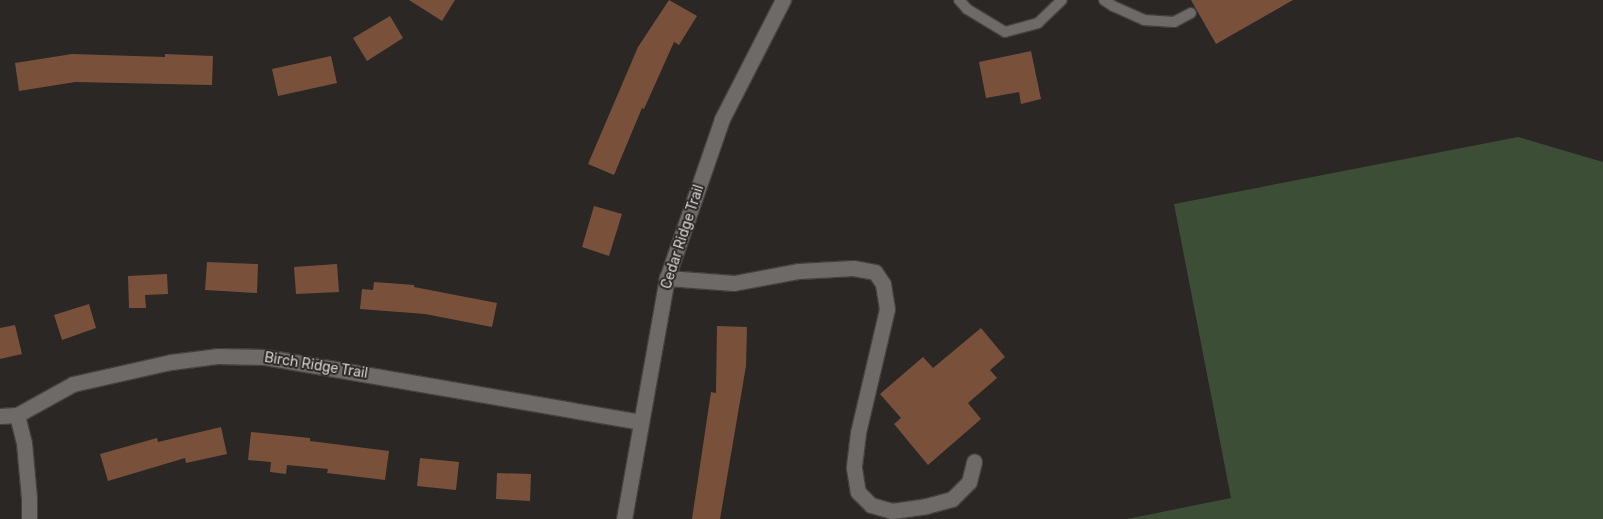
<!DOCTYPE html>
<style>
body{margin:0}
#map{position:relative;width:1603px;height:519px;overflow:hidden;background:#2a2725;font-family:Rubik,sans-serif}
div>[style]{position:absolute}
.green>*{inset:0;background:#3c4e35}
.building>*{inset:0;background:#79513b}
.roads{filter:drop-shadow(1px 0 #444240) drop-shadow(-1px 0 #444240) drop-shadow(0 1px #444240) drop-shadow(0 -1px #444240)}
.lane>*{height:10px;margin:-5px;padding:0 5px;transform-origin:5px;border-radius:5px;background:#6d6a68}
.street>*{height:15px;margin:-7.5px;padding:0 7.5px;transform-origin:7.5px;border-radius:7.5px;background:#6d6a68}
span{translate:-50% -50%;white-space:nowrap;text-align:center;line-height:1.15;-webkit-text-stroke:4px #2a2725;paint-order:stroke}
.street-label{font-size:14px;color:#d3d2d0}
</style>
<div id="map">
<div class="green">
<i style="clip-path:polygon(1518px 137px,1603px 162px,1603px 519px,1127px 519px,1231px 498px,1174px 204px)"></i>
</div>
<div class="building">
<i style="clip-path:polygon(409px 0,455px 0,442px 21px)"></i>
<i style="clip-path:polygon(669px 0,697px 16px,679px 45px,674px 42px,644px 109px,642px 108px,614px 175px,588px 164px,638px 47px)"></i>
<i style="clip-path:polygon(1191px 0,1293px 0,1216px 44px)"></i>
<i style="clip-path:polygon(390px 16px,403px 38px,367px 61px,353px 38px)"></i>
<i style="clip-path:polygon(1031px 51px,1041px 99px,1021px 104px,1019px 92px,986px 98px,979px 62px)"></i>
<i style="clip-path:polygon(72px 54px,165px 57px,165px 54px,213px 56px,212px 85px,75px 82px,19px 91px,15px 63px)"></i>
<i style="clip-path:polygon(331px 56px,337px 83px,278px 96px,272px 69px)"></i>
<i style="clip-path:polygon(594px 206px,622px 214px,609px 256px,582px 247px)"></i>
<i style="clip-path:polygon(207px 262px,258px 264px,257px 293px,205px 290px)"></i>
<i style="clip-path:polygon(337px 264px,339px 292px,296px 294px,294px 267px)"></i>
<i style="clip-path:polygon(167px 274px,168px 294px,145px 295px,146px 308px,129px 308px,128px 276px)"></i>
<i style="clip-path:polygon(374px 282px,414px 285px,414px 287px,497px 303px,492px 327px,425px 314px,360px 309px,362px 289px,373px 290px)"></i>
<i style="clip-path:polygon(89px 304px,96px 328px,62px 340px,54px 315px)"></i>
<i style="clip-path:polygon(15px 325px,22px 354px,0 359px,0 328px)"></i>
<i style="clip-path:polygon(717px 326px,747px 327px,746px 366px,720px 519px,692px 519px,711px 392px,716px 393px)"></i>
<i style="clip-path:polygon(981px 328px,1005px 357px,990px 370px,997px 378px,968px 403px,981px 419px,928px 465px,894px 424px,901px 418px,880px 394px,923px 357px,933px 368px)"></i>
<i style="clip-path:polygon(221px 427px,227px 454px,186px 463px,185px 458px,108px 481px,100px 454px,157px 438px,158px 442px)"></i>
<i style="clip-path:polygon(251px 432px,310px 438px,310px 441px,389px 451px,385px 480px,327px 473px,328px 469px,287px 465px,286px 474px,270px 472px,271px 462px,248px 460px)"></i>
<i style="clip-path:polygon(420px 458px,459px 462px,456px 490px,417px 486px)"></i>
<i style="clip-path:polygon(497px 473px,531px 474px,530px 501px,496px 499px)"></i>
</div>
<div class="roads">
<div class="lane">
<i style="left:959px;top:0;width:12px;rotate:48deg"></i>
<i style="left:967px;top:9px;width:44px;rotate:31.2deg"></i>
<i style="left:1005px;top:32px;width:34px;rotate:-15deg"></i>
<i style="left:1038px;top:23px;width:33px;rotate:-44deg"></i>
<i style="left:1104px;top:0;width:11px;rotate:34deg"></i>
<i style="left:1113px;top:6px;width:34px;rotate:24deg"></i>
<i style="left:1144px;top:20px;width:30px;rotate:4deg"></i>
<i style="left:1174px;top:22px;width:19px;rotate:-28deg"></i>
</div>
<div class="street">
<i style="left:667px;top:278px;width:67px;rotate:4.3deg"></i>
<i style="left:734px;top:283px;width:66px;rotate:-10.5deg"></i>
<i style="left:799px;top:271px;width:54px;rotate:-3.2deg"></i>
<i style="left:853px;top:268px;width:22px;rotate:10deg"></i>
<i style="left:875px;top:272px;width:14px;rotate:56deg"></i>
<i style="left:883px;top:284px;width:25px;rotate:81deg"></i>
<i style="left:887px;top:309px;width:127px;rotate:103.2deg"></i>
<i style="left:858px;top:433px;width:35px;rotate:97deg"></i>
<i style="left:854px;top:468px;width:24px;rotate:81deg"></i>
<i style="left:858px;top:492px;width:18px;rotate:45deg"></i>
<i style="left:871px;top:505px;width:22px;rotate:16deg"></i>
<i style="left:892px;top:511px;width:34px;rotate:-8deg"></i>
<i style="left:926px;top:506px;width:27px;rotate:-15deg"></i>
<i style="left:952px;top:499px;width:24px;rotate:-45deg"></i>
<i style="left:969px;top:482px;width:21px;rotate:-76deg"></i>
<i style="left:17px;top:415px;width:29px;rotate:76deg"></i>
<i style="left:24px;top:443px;width:55px;rotate:84.8deg"></i>
<i style="left:29px;top:498px;width:21px;rotate:90deg"></i>
<i style="left:0;top:416px;width:17px;rotate:-3deg"></i>
<i style="left:17px;top:415px;width:64px;rotate:-29deg"></i>
<i style="left:73px;top:384px;width:100px;rotate:-12.7deg"></i>
<i style="left:171px;top:362px;width:46px;rotate:-7.4deg"></i>
<i style="left:217px;top:356px;width:48px;rotate:1.2deg"></i>
<i style="left:265px;top:357px;width:381px;rotate:9.8deg"></i>
<i style="left:624px;top:519px;width:245px;rotate:-79.9deg"></i>
<i style="left:667px;top:278px;width:168px;rotate:-70.9deg"></i>
<i style="left:722px;top:119px;width:134px;rotate:-62.9deg"></i>
</div>
</div>
<div class="street-label">
<span style="left:683px;top:237px;rotate:-72deg">Cedar Ridge Trail</span>
<span style="left:316px;top:366px;rotate:9deg">Birch Ridge Trail</span>
</div>
</div>
